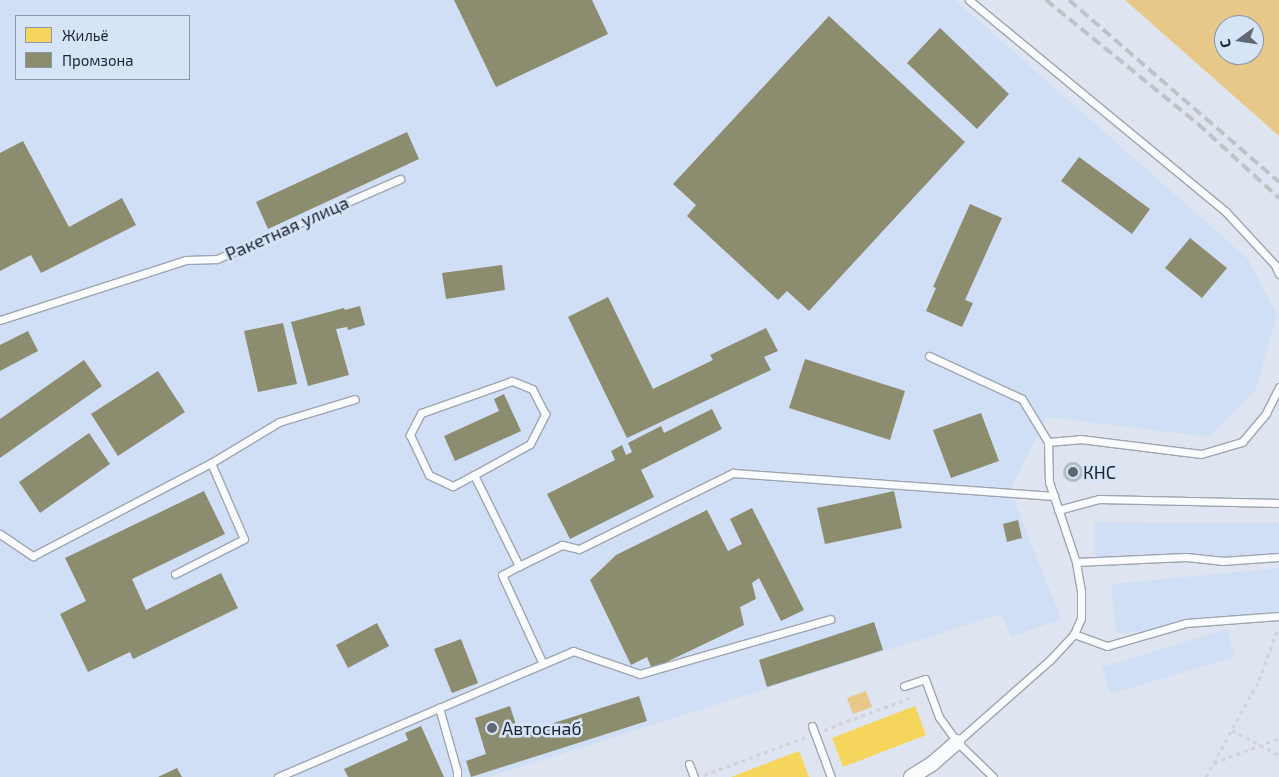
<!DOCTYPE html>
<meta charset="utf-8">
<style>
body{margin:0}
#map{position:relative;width:1279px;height:777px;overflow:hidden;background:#dee5f0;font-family:"Exo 2",sans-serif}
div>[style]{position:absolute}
.built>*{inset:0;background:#d0dff6}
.green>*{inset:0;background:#e8c889}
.homes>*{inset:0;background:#f6d55c}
.industry>*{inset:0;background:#8c8c6e}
.building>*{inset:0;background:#b1bec3}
.round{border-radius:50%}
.path>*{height:3px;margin-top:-1.5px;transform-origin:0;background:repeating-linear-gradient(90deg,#d1d3d6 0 4px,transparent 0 8px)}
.roads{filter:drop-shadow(1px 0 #9ea5b0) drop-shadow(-1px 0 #9ea5b0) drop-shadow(0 1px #9ea5b0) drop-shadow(0 -1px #9ea5b0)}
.service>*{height:7px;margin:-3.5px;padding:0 3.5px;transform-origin:3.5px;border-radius:3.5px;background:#fafbfd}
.minor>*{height:14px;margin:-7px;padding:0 7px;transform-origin:7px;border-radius:7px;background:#fafbfd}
.rail>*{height:4px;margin-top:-2px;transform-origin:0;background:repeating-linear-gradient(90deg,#c0c3c6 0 10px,transparent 0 15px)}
.dots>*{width:14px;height:14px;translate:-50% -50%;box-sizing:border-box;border:2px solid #d6e4f8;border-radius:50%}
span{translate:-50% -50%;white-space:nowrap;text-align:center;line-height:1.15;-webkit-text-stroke:5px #d6e4f8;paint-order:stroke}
.street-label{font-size:18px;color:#1c2431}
.poi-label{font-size:18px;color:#1c2431}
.left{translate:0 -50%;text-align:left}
.legend{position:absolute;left:15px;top:15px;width:175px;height:65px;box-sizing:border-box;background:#d6e4f8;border:1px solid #8c97a8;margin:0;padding:6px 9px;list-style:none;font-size:15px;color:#1c2431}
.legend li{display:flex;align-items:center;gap:10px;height:25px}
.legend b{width:25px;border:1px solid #8c97a8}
.north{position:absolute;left:1214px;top:15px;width:50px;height:50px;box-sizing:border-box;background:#d6e4f8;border:1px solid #8c97a8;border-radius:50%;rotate:256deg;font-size:14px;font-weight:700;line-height:20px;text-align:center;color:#1c2431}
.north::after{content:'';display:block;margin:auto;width:18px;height:22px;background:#606874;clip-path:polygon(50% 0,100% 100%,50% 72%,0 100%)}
</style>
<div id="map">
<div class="built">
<i style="clip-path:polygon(evenodd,0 0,955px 0,1248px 259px,1277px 315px,1256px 389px,1210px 437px,1047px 417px,1010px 490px,1061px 619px,1011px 637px,1001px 614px,489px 777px,0 777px,0 0,16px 16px,189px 16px,189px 79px,16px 79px,16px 16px)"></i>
<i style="clip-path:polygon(1095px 522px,1279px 523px,1279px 558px,1095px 558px)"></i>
<i style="clip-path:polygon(1279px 568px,1279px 617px,1116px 634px,1111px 584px)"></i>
<i style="clip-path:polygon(1227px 629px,1235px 657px,1110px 694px,1102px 667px)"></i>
</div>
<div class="green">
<i style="clip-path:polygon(evenodd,1125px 0,1279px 0,1279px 136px,1125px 0,1224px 25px,1254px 25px,1254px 55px,1224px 55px,1224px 25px)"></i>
<i style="clip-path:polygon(866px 691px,872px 707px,853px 714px,847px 698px)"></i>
</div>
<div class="homes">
<i style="clip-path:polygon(915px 706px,926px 735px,843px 767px,832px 738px)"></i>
<i style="clip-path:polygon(799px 751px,809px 777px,731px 777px)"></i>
</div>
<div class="industry">
<i style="clip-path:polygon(454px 0,592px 0,608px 34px,496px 87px)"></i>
<i style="clip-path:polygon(829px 16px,965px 142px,809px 311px,787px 291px,778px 300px,687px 216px,696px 205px,673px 184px)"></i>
<i style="clip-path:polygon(940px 28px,1009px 94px,977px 129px,907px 63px)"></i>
<i style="clip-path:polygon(407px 132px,419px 159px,268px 229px,256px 202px)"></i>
<i style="clip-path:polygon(23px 141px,69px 227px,122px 198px,136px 225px,41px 273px,31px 255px,0 271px,0 153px)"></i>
<i style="clip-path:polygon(1079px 157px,1150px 209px,1132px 234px,1061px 181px)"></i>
<i style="clip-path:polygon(970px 204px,1002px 218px,965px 300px,973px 303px,962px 327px,926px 311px,936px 288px,933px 287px)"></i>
<i style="clip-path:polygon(1190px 238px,1227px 268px,1202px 298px,1165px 268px)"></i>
<i style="clip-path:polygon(502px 265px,505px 290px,446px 299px,442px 273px)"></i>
<i style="clip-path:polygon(608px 297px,653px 389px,713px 360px,710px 355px,766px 328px,778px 351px,764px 357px,771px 370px,627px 438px,568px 317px)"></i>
<i style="clip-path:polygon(360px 306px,365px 325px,348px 330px,347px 327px,336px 329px,349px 375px,308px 386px,291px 322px,344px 308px,345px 310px)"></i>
<i style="clip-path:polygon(283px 323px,297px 384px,258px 392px,244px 331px)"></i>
<i style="clip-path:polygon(28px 331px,38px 351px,0 371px,0 345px)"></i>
<i style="clip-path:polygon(805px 359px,905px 391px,890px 440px,789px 408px)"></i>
<i style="clip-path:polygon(84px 360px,102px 386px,0 458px,0 419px)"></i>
<i style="clip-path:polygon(158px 371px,185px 412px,118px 456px,91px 414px)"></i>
<i style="clip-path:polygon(504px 394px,521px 431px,455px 461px,444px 436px,499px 411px,494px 399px)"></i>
<i style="clip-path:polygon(712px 409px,722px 429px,641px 470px,654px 497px,570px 539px,547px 494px,615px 460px,611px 451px,622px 445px,626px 455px,632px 452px,628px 443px,661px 426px,664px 433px)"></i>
<i style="clip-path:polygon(981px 413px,999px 461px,951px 478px,933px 430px)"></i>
<i style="clip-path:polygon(89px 433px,110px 464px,40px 513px,19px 482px)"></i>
<i style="clip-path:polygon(204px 491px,225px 534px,132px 579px,146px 610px,221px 573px,238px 608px,133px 659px,130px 652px,88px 672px,60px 614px,86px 601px,65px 558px)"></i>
<i style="clip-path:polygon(894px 491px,902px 528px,825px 544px,817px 508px)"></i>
<i style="clip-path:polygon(752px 508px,804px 610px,781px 621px,759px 578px,752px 583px,756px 599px,740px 607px,744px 625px,652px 669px,647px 657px,631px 665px,590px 580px,616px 555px,707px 510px,728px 551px,742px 544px,730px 519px)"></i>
<i style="clip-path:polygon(1018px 520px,1022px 538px,1007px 542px,1003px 524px)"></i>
<i style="clip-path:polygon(874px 622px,883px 650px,767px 687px,759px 660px)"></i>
<i style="clip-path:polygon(377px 623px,389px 646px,348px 668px,336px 645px)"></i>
<i style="clip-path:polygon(461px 639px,478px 683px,452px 693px,434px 649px)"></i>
<i style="clip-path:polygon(639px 696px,647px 721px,471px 777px,466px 761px,486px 754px,475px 718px,510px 706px,519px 734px)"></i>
<i style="clip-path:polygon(421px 726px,444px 777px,348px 777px,344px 769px,408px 740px,405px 733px)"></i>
<i style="clip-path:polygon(177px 768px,182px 777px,158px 777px)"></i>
</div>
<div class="building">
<i class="round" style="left:1063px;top:462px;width:20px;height:20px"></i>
</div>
<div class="path">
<i style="left:824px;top:730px;width:91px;rotate:-20.6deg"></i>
<i style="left:1232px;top:730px;width:53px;rotate:28deg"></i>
<i style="left:1214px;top:763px;width:70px;rotate:-21deg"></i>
<i style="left:704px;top:775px;width:109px;rotate:-20.4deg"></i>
<i style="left:1206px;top:777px;width:111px;rotate:-61.3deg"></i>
<i style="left:1259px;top:680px;width:55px;rotate:-69.9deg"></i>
</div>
<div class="roads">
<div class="service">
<i style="left:969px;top:0;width:333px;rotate:39.5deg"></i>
<i style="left:1226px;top:212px;width:72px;rotate:47.2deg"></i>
<i style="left:1275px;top:265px;width:10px;rotate:66deg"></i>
<i style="left:0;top:320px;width:195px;rotate:-17.9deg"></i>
<i style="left:186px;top:260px;width:31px;rotate:-2deg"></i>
<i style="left:217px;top:259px;width:200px;rotate:-23.6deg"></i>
<i style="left:929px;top:356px;width:102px;rotate:24.8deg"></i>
<i style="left:1022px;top:399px;width:50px;rotate:58.8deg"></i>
<i style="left:474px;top:475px;width:64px;rotate:-29deg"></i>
<i style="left:530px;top:444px;width:34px;rotate:-63deg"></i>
<i style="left:545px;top:414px;width:28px;rotate:-117deg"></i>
<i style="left:532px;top:389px;width:22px;rotate:-158deg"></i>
<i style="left:512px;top:381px;width:96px;rotate:160.6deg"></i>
<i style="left:421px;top:413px;width:25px;rotate:117deg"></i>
<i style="left:410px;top:435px;width:44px;rotate:64.6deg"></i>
<i style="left:429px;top:475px;width:26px;rotate:25deg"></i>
<i style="left:453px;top:486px;width:24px;rotate:-28deg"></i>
<i style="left:474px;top:475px;width:102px;rotate:63.7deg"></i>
<i style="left:519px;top:566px;width:19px;rotate:152deg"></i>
<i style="left:502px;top:575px;width:98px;rotate:65.3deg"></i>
<i style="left:1058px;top:510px;width:42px;rotate:-15deg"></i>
<i style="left:1099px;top:499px;width:180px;rotate:1.3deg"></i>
<i style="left:0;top:534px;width:40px;rotate:34deg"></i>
<i style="left:33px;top:556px;width:201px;rotate:-27.6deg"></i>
<i style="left:211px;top:463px;width:79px;rotate:-31.1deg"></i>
<i style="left:279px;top:422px;width:79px;rotate:-16.8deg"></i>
<i style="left:1076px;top:562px;width:110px;rotate:-2.6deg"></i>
<i style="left:1186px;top:557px;width:36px;rotate:6deg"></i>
<i style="left:1222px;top:561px;width:57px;rotate:-4deg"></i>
<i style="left:519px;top:566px;width:48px;rotate:-26deg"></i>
<i style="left:562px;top:545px;width:17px;rotate:13deg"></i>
<i style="left:579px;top:549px;width:172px;rotate:-26.3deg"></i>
<i style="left:733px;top:473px;width:322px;rotate:4.1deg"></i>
<i style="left:175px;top:574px;width:77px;rotate:-26.9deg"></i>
<i style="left:244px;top:539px;width:83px;rotate:-113.5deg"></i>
<i style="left:1074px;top:634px;width:35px;rotate:20deg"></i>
<i style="left:1107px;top:646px;width:82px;rotate:-16.2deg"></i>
<i style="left:1186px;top:623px;width:93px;rotate:-4.3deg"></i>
<i style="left:904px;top:686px;width:22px;rotate:-18deg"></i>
<i style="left:925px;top:679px;width:40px;rotate:69.8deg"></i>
<i style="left:939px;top:717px;width:31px;rotate:54deg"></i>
<i style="left:957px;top:742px;width:50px;rotate:44.2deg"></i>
<i style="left:812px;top:726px;width:54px;rotate:69.6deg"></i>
<i style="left:957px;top:742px;width:124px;rotate:-41.4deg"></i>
<i style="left:1050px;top:660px;width:35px;rotate:-47deg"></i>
<i style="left:1074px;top:634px;width:17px;rotate:-66deg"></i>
<i style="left:1081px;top:618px;width:27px;rotate:-90deg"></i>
<i style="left:1081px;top:591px;width:29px;rotate:-100deg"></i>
<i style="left:1076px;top:562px;width:84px;rotate:-108.6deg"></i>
<i style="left:1049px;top:482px;width:40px;rotate:-91.4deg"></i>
<i style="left:1048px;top:442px;width:32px;rotate:-5deg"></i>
<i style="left:1080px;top:439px;width:122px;rotate:7.1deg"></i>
<i style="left:1201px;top:454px;width:43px;rotate:-16.3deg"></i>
<i style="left:1242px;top:442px;width:38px;rotate:-50deg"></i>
<i style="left:1266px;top:413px;width:29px;rotate:-63deg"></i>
<i style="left:689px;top:764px;width:14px;rotate:69deg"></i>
<i style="left:278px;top:777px;width:175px;rotate:-23.2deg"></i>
<i style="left:457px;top:777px;width:6px;rotate:-90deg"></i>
<i style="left:457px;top:771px;width:66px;rotate:-105.9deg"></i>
<i style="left:439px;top:708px;width:146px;rotate:-23deg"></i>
<i style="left:573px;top:651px;width:71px;rotate:18.9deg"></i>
<i style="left:640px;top:674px;width:198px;rotate:-16.1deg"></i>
</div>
<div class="minor">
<i style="left:911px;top:777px;width:26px;rotate:-32deg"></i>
<i style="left:933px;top:763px;width:32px;rotate:-41deg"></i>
</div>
</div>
<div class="rail">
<i style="left:1046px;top:0;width:196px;rotate:39.2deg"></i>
<i style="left:1198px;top:124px;width:110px;rotate:42.4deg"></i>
<i style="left:1069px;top:0;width:278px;rotate:40.9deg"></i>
</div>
<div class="dots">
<i style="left:1073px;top:472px;background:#606874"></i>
<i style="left:492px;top:728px;background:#606874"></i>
</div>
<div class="street-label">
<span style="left:287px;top:228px;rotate:-24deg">Ракетная улица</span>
</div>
<div class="poi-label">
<span class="left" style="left:1083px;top:472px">КНС</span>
<span class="left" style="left:502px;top:728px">Автоснаб</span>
</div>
<ul class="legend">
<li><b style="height:14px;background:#f6d55c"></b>Жильё</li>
<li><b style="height:14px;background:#8c8c6e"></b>Промзона</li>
</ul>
<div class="north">С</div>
</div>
